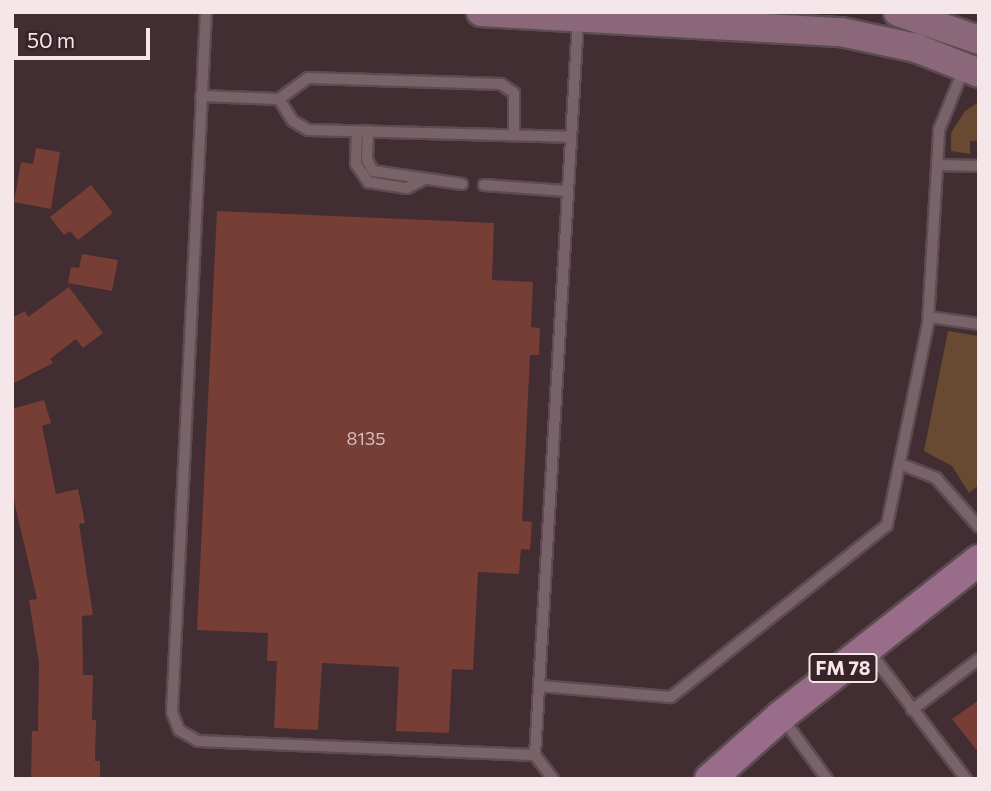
<!DOCTYPE html>
<style>
body{margin:0}
#map{position:relative;width:991px;height:791px;overflow:hidden;background:#412d32;font-family:Commissioner,sans-serif}
div>[style]{position:absolute}
.green>*{inset:0;background:#684932}
.building>*{inset:0;background:#773e35}
.roads{filter:drop-shadow(2px 0 #5c4b50) drop-shadow(-2px 0 #5c4b50) drop-shadow(0 2px #5c4b50) drop-shadow(0 -2px #5c4b50)}
.lane>*{height:10px;margin:-5px;padding:0 5px;transform-origin:5px;border-radius:5px;background:#7a6368}
.secondary>*{height:28px;margin:-14px;padding:0 14px;transform-origin:14px;border-radius:14px;background:#8a6879}
.primary>*{height:30px;margin:-15px;padding:0 15px;transform-origin:15px;border-radius:15px;background:#996d8a}
span{translate:-50% -50%;white-space:nowrap;text-align:center;line-height:1.15;-webkit-text-stroke:5px #372328;paint-order:stroke}
.number-label{font-size:18px;color:#d5bcbc}
.number-label span{-webkit-text-stroke-width:0}
.shield-label span{padding:2px 5px;background:#372328;border:2px solid;border-radius:5px;-webkit-text-stroke-width:0}
.shield-label{font-size:19px;color:#f4e6e9;font-weight:700}
.frame{position:absolute;inset:0;border:14px solid #f4e6e9;pointer-events:none}
.scale{position:absolute;left:14px;top:28px;width:136px;height:32px;box-sizing:border-box;border:4px solid #f4e6e9;border-top:0;padding-left:9px;font-size:21px;line-height:24px;white-space:nowrap;color:#f4e6e9;-webkit-text-stroke:5px #372328;paint-order:stroke}
</style>
<div id="map">
<div class="green">
<i style="clip-path:polygon(979px 102px,979px 141px,970px 141px,970px 154px,951px 151px,951px 133px,965px 111px)"></i>
<i style="clip-path:polygon(948px 331px,979px 336px,979px 485px,969px 493px,952px 466px,924px 451px)"></i>
</div>
<div class="building">
<i style="clip-path:polygon(36px 148px,60px 152px,51px 209px,14px 202px,21px 162px,33px 164px)"></i>
<i style="clip-path:polygon(91px 185px,113px 213px,78px 240px,70px 231px,64px 235px,50px 217px)"></i>
<i style="clip-path:polygon(217px 211px,494px 223px,492px 280px,533px 282px,531px 327px,540px 328px,539px 355px,530px 355px,522px 521px,532px 522px,530px 550px,521px 549px,519px 574px,478px 572px,473px 670px,452px 669px,449px 733px,396px 731px,399px 667px,322px 663px,318px 730px,274px 728px,277px 661px,267px 661px,268px 633px,197px 630px)"></i>
<i style="clip-path:polygon(82px 254px,118px 260px,112px 291px,68px 283px,71px 267px,79px 268px)"></i>
<i style="clip-path:polygon(69px 287px,103px 333px,83px 348px,76px 339px,50px 359px,53px 363px,12px 384px,12px 318px,25px 311px,28px 317px)"></i>
<i style="clip-path:polygon(44px 400px,51px 423px,42px 426px,56px 494px,78px 489px,85px 523px,79px 524px,93px 615px,82px 616px,83px 675px,93px 675px,92px 720px,96px 720px,95px 761px,100px 761px,100px 779px,31px 779px,32px 731px,38px 731px,39px 663px,29px 600px,37px 599px,12px 492px,12px 409px)"></i>
<i style="clip-path:polygon(979px 700px,979px 753px,952px 719px)"></i>
</div>
<div class="roads">
<div class="lane">
<i style="left:206px;top:12px;width:701px;rotate:92.78deg"></i>
<i style="left:172px;top:712px;width:19px;rotate:69deg"></i>
<i style="left:179px;top:730px;width:22px;rotate:30deg"></i>
<i style="left:198px;top:741px;width:337px;rotate:2.4deg"></i>
<i style="left:201px;top:96px;width:78px;rotate:2.2deg"></i>
<i style="left:357px;top:131px;width:33px;rotate:92deg"></i>
<i style="left:356px;top:164px;width:22px;rotate:56deg"></i>
<i style="left:368px;top:182px;width:39px;rotate:9deg"></i>
<i style="left:407px;top:188px;width:16px;rotate:-27deg"></i>
<i style="left:368px;top:131px;width:29px;rotate:92deg"></i>
<i style="left:367px;top:160px;width:13px;rotate:61deg"></i>
<i style="left:373px;top:171px;width:90px;rotate:8.3deg"></i>
<i style="left:514px;top:135px;width:42px;rotate:-90deg"></i>
<i style="left:514px;top:93px;width:16px;rotate:-145deg"></i>
<i style="left:501px;top:84px;width:193px;rotate:-178.2deg"></i>
<i style="left:308px;top:78px;width:36px;rotate:144deg"></i>
<i style="left:279px;top:99px;width:26px;rotate:58deg"></i>
<i style="left:293px;top:121px;width:17px;rotate:31deg"></i>
<i style="left:308px;top:130px;width:260px;rotate:1.5deg"></i>
<i style="left:937px;top:165px;width:42px;rotate:1.4deg"></i>
<i style="left:484px;top:185px;width:82px;rotate:4.2deg"></i>
<i style="left:929px;top:317px;width:50px;rotate:8deg"></i>
<i style="left:900px;top:464px;width:39px;rotate:21deg"></i>
<i style="left:936px;top:478px;width:65px;rotate:48.7deg"></i>
<i style="left:869px;top:651px;width:161px;rotate:52.8deg"></i>
<i style="left:539px;top:686px;width:132px;rotate:4.8deg"></i>
<i style="left:671px;top:697px;width:276px;rotate:-38.5deg"></i>
<i style="left:887px;top:525px;width:206px;rotate:-78.5deg"></i>
<i style="left:928px;top:323px;width:193px;rotate:-86.7deg"></i>
<i style="left:939px;top:130px;width:67px;rotate:-68deg"></i>
<i style="left:912px;top:710px;width:84px;rotate:-37.3deg"></i>
<i style="left:783px;top:719px;width:74px;rotate:53.7deg"></i>
<i style="left:553px;top:779px;width:30px;rotate:-127deg"></i>
<i style="left:535px;top:755px;width:735px;rotate:-86.65deg"></i>
</div>
<div class="secondary">
<i style="left:481px;top:12px;width:361px;rotate:3.2deg"></i>
<i style="left:841px;top:32px;width:77px;rotate:12deg"></i>
<i style="left:916px;top:48px;width:68px;rotate:21.6deg"></i>
<i style="left:898px;top:12px;width:86px;rotate:19.1deg"></i>
</div>
<div class="primary">
<i style="left:710px;top:779px;width:95px;rotate:-41.6deg"></i>
<i style="left:781px;top:716px;width:252px;rotate:-38.2deg"></i>
</div>
</div>
<div class="number-label">
<span style="left:366px;top:438px">8135</span>
</div>
<div class="shield-label">
<span style="left:843px;top:668px">FM 78</span>
</div>
<div class="frame"></div>
<div class="scale">50 m</div>
</div>
